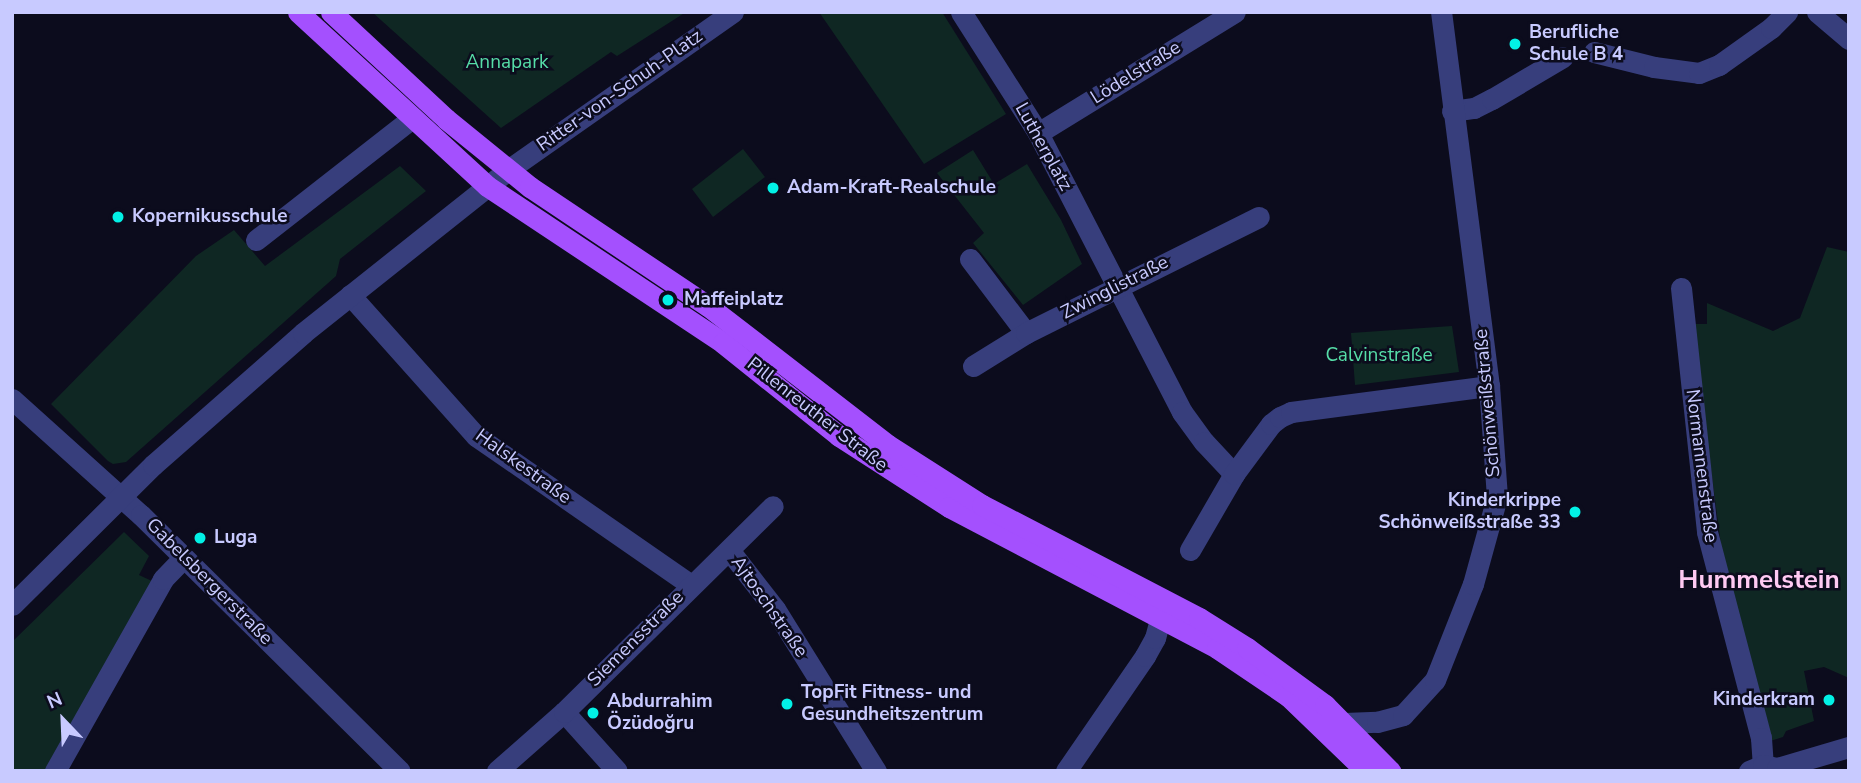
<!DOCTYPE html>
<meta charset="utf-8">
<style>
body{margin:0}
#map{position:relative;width:1861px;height:783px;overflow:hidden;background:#0c0c1d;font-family:"Nunito Sans",sans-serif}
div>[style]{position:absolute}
.green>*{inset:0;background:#0f2723}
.minor>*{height:21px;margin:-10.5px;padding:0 10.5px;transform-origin:10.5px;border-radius:10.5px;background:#373e7c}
.major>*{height:21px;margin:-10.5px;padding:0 10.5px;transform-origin:10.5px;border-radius:10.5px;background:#a450fe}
.dots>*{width:19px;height:19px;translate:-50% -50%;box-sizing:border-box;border:4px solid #0c0c1d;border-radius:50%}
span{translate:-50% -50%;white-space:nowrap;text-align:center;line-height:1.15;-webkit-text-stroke:5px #0c0c1d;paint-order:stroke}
.poi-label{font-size:19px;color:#c8caff;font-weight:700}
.left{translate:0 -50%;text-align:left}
.right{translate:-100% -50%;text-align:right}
.park-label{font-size:19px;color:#56dda8}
.street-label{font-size:19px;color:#c8caff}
.district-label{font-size:26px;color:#ffcaf3;font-weight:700}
.frame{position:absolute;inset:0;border:14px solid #c8caff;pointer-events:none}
.north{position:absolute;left:28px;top:685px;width:70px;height:70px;-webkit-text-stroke:5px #0c0c1d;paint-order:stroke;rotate:337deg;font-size:19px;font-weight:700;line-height:28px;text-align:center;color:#c8caff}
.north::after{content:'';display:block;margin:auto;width:24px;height:32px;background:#c8caff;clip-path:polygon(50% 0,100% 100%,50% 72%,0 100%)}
</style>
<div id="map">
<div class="green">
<i style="clip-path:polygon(372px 12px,686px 12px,617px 56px,611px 52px,501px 128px)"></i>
<i style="clip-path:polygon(819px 12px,942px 12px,1006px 114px,924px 164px)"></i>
<i style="clip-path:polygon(743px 149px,765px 177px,713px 217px,692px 189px)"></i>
<i style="clip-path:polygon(973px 150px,994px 184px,1027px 164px,1061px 220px,1082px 264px,1023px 305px,973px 243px,984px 233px,937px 173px)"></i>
<i style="clip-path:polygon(400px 166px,426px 191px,340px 259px,336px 276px,126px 462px,113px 464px,108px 461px,51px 404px,196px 256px,234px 230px,265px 266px)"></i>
<i style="clip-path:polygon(1827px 247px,1849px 252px,1849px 678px,1824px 667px,1804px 671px,1814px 721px,1786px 731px,1783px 737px,1770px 741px,1724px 568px,1692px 324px,1707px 324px,1707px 303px,1773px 331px,1800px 318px)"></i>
<i style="clip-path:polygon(1452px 326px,1459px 372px,1355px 385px,1351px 333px)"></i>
<i style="clip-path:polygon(124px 532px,149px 556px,139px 575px,154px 582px,46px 771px,12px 771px,12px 642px)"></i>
</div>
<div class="minor">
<i style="left:961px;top:12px;width:143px;rotate:57.5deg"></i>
<i style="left:1038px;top:133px;width:314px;rotate:62.7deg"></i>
<i style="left:1182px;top:412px;width:37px;rotate:54deg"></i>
<i style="left:1204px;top:442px;width:44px;rotate:46.8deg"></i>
<i style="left:1817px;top:12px;width:42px;rotate:40.2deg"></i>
<i style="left:1594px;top:52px;width:62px;rotate:14deg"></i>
<i style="left:1654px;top:67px;width:45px;rotate:7.6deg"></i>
<i style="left:1699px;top:73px;width:22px;rotate:-22deg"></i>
<i style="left:1719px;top:65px;width:64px;rotate:-35.4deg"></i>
<i style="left:1771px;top:28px;width:23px;rotate:-45deg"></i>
<i style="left:1452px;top:111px;width:22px;rotate:-8deg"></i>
<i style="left:1474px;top:108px;width:20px;rotate:-27deg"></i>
<i style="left:1492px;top:99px;width:82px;rotate:-30.6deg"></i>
<i style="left:1038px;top:133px;width:231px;rotate:-31.6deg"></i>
<i style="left:256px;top:240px;width:197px;rotate:-38deg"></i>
<i style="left:970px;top:259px;width:93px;rotate:52.9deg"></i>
<i style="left:1681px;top:288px;width:245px;rotate:83.9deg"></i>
<i style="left:1707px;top:532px;width:213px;rotate:75.3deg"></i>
<i style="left:1761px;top:738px;width:27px;rotate:86deg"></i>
<i style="left:350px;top:295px;width:189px;rotate:48.2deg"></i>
<i style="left:476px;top:436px;width:260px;rotate:34.7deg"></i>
<i style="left:973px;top:366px;width:62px;rotate:-31.9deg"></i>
<i style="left:1026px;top:333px;width:260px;rotate:-26.5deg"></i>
<i style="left:12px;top:399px;width:173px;rotate:42deg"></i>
<i style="left:141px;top:515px;width:364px;rotate:44.7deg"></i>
<i style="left:729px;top:550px;width:75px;rotate:52.1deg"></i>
<i style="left:775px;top:609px;width:191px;rotate:58.1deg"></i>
<i style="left:1190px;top:550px;width:88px;rotate:-59.9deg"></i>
<i style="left:1234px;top:474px;width:62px;rotate:-53.5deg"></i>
<i style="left:1271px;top:424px;width:11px;rotate:-38deg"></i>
<i style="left:1280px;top:417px;width:12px;rotate:-24deg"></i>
<i style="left:1291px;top:412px;width:200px;rotate:-7.5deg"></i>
<i style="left:12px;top:605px;width:199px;rotate:-44.8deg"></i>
<i style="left:153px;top:465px;width:200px;rotate:-41.3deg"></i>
<i style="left:303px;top:333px;width:262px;rotate:-38.5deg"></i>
<i style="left:508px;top:170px;width:275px;rotate:-35.1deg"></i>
<i style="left:564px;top:712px;width:79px;rotate:48.1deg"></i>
<i style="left:1344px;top:723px;width:33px;rotate:-2deg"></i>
<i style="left:1377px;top:722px;width:27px;rotate:-15deg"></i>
<i style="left:1403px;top:715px;width:47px;rotate:-47.6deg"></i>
<i style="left:1435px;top:680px;width:103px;rotate:-68.4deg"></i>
<i style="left:1473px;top:584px;width:90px;rotate:-74.6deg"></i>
<i style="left:1497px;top:497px;width:111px;rotate:-94.1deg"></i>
<i style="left:1489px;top:386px;width:377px;rotate:-97.3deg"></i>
<i style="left:55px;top:771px;width:220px;rotate:-60.6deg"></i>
<i style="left:163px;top:579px;width:29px;rotate:-46deg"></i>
<i style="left:497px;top:771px;width:89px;rotate:-41.4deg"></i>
<i style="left:564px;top:712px;width:293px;rotate:-44.6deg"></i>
<i style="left:1066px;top:771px;width:140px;rotate:-55.5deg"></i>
<i style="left:1145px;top:656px;width:21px;rotate:-61deg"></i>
<i style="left:1155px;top:638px;width:23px;rotate:-75deg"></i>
<i style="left:1749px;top:771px;width:15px;rotate:-23deg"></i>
<i style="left:1763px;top:765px;width:14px;rotate:12deg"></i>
<i style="left:1777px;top:768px;width:75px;rotate:-16.3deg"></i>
</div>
<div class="major">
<i style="left:298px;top:12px;width:257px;rotate:42.6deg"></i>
<i style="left:487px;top:186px;width:283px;rotate:33.6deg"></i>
<i style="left:723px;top:343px;width:149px;rotate:38.7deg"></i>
<i style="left:839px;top:436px;width:131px;rotate:32.8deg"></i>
<i style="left:949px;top:507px;width:303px;rotate:27.7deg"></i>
<i style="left:1217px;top:648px;width:86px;rotate:34.1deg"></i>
<i style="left:1288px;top:696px;width:108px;rotate:43.9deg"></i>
<i style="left:331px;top:12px;width:157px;rotate:42.9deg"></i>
<i style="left:446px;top:119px;width:108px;rotate:39deg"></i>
<i style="left:530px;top:187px;width:214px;rotate:33.8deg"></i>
<i style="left:708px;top:306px;width:227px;rotate:37.7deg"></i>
<i style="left:888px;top:445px;width:112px;rotate:32.6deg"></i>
<i style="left:982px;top:505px;width:245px;rotate:27.5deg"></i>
<i style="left:1199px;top:618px;width:57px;rotate:32deg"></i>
<i style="left:1247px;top:648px;width:97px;rotate:36.2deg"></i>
<i style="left:1325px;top:705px;width:93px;rotate:45.4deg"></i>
</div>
<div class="dots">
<i style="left:1515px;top:44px;background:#02f1e6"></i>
<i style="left:773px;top:188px;background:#02f1e6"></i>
<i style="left:118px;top:217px;background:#02f1e6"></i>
<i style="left:668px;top:300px;background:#02f1e6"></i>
<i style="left:1575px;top:512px;background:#02f1e6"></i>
<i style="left:200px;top:538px;background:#02f1e6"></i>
<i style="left:1829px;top:700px;background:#02f1e6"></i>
<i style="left:787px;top:704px;background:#02f1e6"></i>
<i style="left:593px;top:713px;background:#02f1e6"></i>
</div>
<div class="poi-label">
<span class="left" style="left:1529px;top:44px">Berufliche<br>Schule B 4</span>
<span class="left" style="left:787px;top:188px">Adam-Kraft-Realschule</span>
<span class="left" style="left:132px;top:217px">Kopernikusschule</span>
<span class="left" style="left:684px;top:300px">Maffeiplatz</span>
<span class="right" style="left:1561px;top:512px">Kinderkrippe<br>Schönweißstraße 33</span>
<span class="left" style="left:214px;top:538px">Luga</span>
<span class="left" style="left:801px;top:704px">TopFit Fitness- und<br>Gesundheitszentrum</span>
<span class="right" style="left:1815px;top:700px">Kinderkram</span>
<span class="left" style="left:607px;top:713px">Abdurrahim<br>Özüdoğru</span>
</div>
<div class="park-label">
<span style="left:507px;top:63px">Annapark</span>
<span style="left:1379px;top:356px">Calvinstraße</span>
</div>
<div class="street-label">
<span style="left:1136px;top:73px;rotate:-32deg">Lödelstraße</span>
<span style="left:620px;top:91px;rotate:-35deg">Ritter-von-Schuh-Platz</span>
<span style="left:1043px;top:147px;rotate:61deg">Lutherplatz</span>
<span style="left:1115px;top:288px;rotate:-27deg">Zwinglistraße</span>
<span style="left:1488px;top:403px;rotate:-95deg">Schönweißstraße</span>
<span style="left:817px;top:415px;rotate:38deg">Pillenreuther Straße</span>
<span style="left:1701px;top:466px;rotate:83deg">Normannenstraße</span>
<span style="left:523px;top:467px;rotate:36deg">Halskestraße</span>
<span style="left:209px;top:582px;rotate:45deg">Gabelsbergerstraße</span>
<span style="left:769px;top:607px;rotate:55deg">Ajtoschstraße</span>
<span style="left:636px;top:639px;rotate:-45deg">Siemensstraße</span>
</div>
<div class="district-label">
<span style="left:1759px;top:580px">Hummelstein</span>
</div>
<div class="frame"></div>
<div class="north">N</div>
</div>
